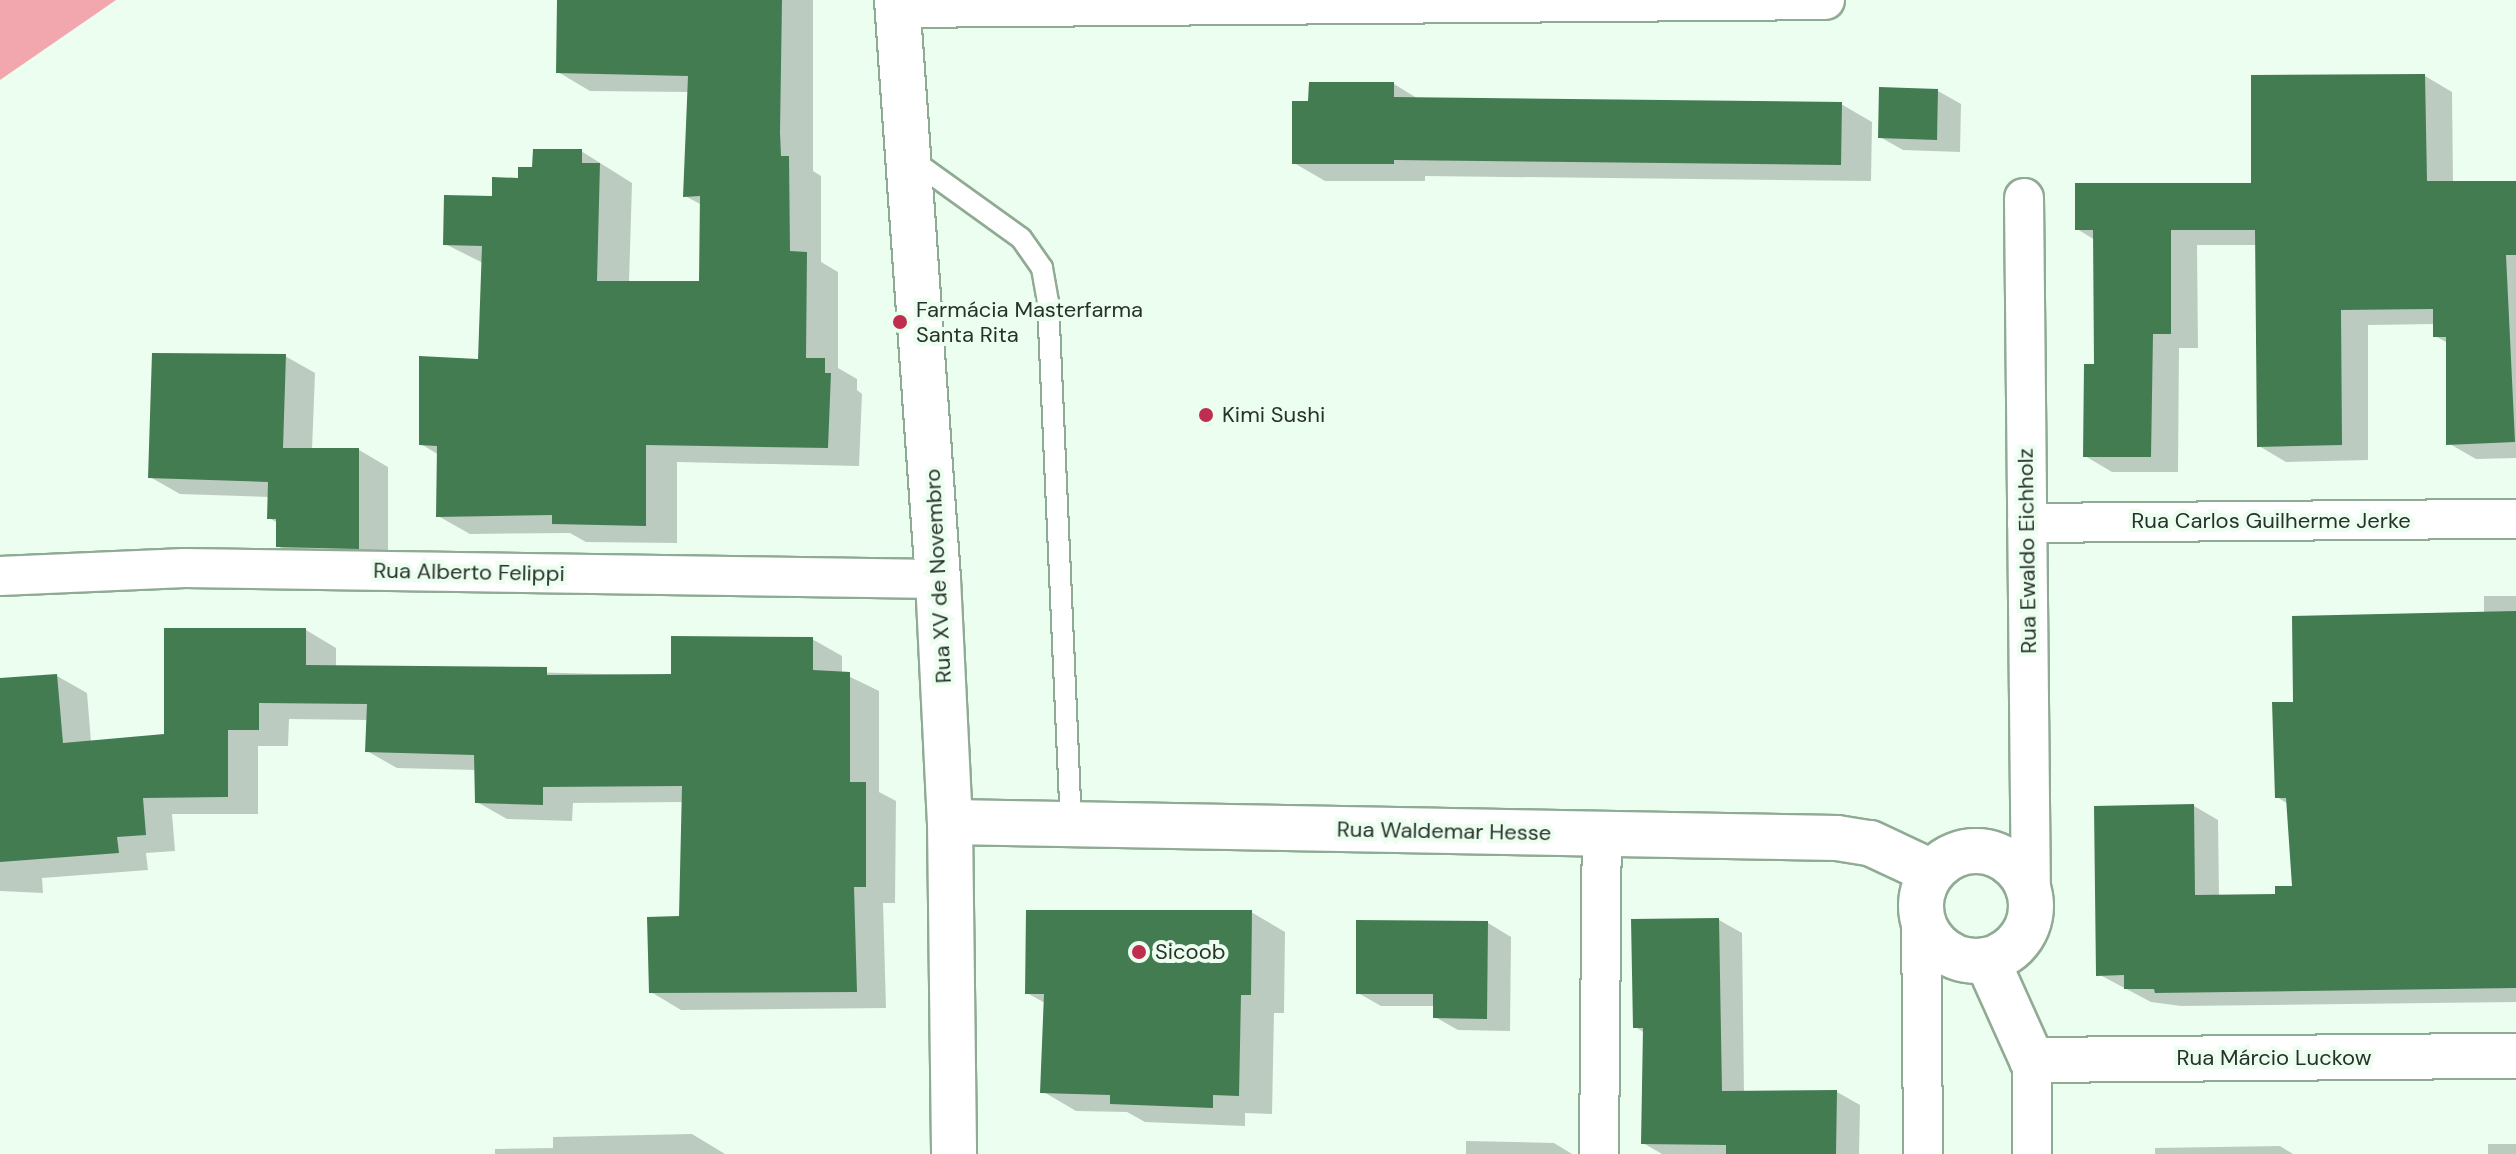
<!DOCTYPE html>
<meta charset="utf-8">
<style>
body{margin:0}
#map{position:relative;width:2516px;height:1154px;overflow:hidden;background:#ecfeef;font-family:"DM Sans",sans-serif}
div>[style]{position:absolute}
.forest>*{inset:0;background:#f2a7ae}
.shadow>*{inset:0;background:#0003}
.building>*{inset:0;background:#447c52}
.roads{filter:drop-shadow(2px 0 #90ab94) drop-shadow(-2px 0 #90ab94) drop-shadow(0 2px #90ab94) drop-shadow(0 -2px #90ab94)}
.service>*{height:20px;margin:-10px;padding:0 10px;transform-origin:10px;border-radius:10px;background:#fff}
.minor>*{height:38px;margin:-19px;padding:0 19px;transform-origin:19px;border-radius:19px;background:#fff}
.tertiary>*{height:44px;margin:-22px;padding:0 22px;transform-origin:22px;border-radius:22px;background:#fff}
.tertiary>.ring{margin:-22px;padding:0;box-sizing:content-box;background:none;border:44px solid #fff;border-radius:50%}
.primary>*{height:44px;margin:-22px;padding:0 22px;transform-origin:22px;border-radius:22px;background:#fff}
.dots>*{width:22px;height:22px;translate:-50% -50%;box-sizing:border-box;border:4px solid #ecfeef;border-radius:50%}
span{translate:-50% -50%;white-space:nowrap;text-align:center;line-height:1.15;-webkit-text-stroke:8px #ecfeef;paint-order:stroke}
.poi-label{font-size:22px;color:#273229}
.left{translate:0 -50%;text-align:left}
.street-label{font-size:22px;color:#273229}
</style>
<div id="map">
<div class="forest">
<i style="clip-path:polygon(0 0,116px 0,0 80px)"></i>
</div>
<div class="shadow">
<i style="clip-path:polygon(559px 0,813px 0,813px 171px,821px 176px,821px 262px,838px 272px,838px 368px,857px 379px,857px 390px,862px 394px,859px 466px,677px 462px,677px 543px,586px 542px,570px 533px,470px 534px,438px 516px,439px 455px,421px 444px,480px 361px,483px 263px,445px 244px,520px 180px,581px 151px,632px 183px,629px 283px,701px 283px,702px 205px,685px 196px,689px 92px,590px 91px,558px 72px)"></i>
<i style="clip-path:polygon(2425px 76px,2452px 92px,2453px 183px,2516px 183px,2516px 458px,2476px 459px,2448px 443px,2448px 343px,2435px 336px,2435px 324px,2368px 325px,2368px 460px,2286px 462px,2259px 446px,2257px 245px,2197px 245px,2198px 348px,2179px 348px,2178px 472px,2112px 472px,2085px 456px,2096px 366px,2095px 240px,2077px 229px,2253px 185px)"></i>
<i style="clip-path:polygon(1394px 84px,1420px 100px,1841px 104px,1872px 122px,1871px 181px,1425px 176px,1425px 181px,1325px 181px,1294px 163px,1310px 103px)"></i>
<i style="clip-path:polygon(1938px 91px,1961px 104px,1960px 152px,1903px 150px,1880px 137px)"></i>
<i style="clip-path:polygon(285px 356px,315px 373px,312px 450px,359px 450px,388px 467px,388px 564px,308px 563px,278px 546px,278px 523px,269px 518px,270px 497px,180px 494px,150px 477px)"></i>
<i style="clip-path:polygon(2484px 596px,2516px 596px,2516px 1002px,2181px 1006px,2151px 1002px,2098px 974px,2194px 806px,2218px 820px,2219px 897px,2277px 896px,2294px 888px,2288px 804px,2277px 797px,2295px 704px,2484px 614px)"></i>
<i style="clip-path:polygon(306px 630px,336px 648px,336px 667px,673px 676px,812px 639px,842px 656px,842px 673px,879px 691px,879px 792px,896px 801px,895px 903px,883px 903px,886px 1008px,681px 1010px,651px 992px,681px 918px,684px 802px,573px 803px,572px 821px,507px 819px,477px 802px,476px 770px,397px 768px,367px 751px,368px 720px,289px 719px,288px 746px,258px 746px,258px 814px,172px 814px,175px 851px,146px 853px,148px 870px,42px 878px,43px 893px,0 891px,0 680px,57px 676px,87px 693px,91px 742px,166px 735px)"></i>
<i style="clip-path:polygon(1251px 912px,1285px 932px,1284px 1013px,1274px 1013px,1272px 1114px,1245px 1113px,1245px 1126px,1145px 1122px,1127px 1112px,1076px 1111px,1042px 1091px,1045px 1003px,1027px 993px)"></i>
<i style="clip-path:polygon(1719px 920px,1742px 933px,1744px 1093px,1837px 1092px,1860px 1105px,1859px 1154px,1662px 1154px,1643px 1143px,1645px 1033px,1635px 1027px)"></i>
<i style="clip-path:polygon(1488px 923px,1511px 937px,1510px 1031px,1458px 1030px,1435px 1017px,1435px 1006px,1381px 1006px,1358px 993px)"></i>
<i style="clip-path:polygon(692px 1134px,725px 1154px,495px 1154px,495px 1149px,553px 1148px,553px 1137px)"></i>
<i style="clip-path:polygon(1466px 1141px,1554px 1143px,1572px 1154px,1466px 1154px)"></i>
<i style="clip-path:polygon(2488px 1144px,2516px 1144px,2516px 1154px,2488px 1154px)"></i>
<i style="clip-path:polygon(2280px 1146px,2293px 1154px,2155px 1154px,2155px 1148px)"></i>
</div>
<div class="building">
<i style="clip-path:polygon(557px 0,782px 0,780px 133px,781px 156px,789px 156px,790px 251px,807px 252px,806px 358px,825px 358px,825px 373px,831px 373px,828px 448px,646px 445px,646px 526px,552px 524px,552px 515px,436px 517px,437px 446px,419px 445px,419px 356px,478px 359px,482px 246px,443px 245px,444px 195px,492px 196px,492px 177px,518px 178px,518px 167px,532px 167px,533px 149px,582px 149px,582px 163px,600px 163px,597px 281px,699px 281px,700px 196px,683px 197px,688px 76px,556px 73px)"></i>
<i style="clip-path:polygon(2425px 74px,2427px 181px,2516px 181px,2516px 255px,2506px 255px,2515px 442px,2446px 445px,2446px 337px,2433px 337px,2433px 309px,2341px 310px,2342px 445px,2257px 447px,2255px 230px,2171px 230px,2171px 334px,2153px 334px,2151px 457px,2083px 457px,2084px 364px,2094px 364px,2093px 230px,2075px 230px,2075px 183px,2251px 183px,2251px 75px)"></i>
<i style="clip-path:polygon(1309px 82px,1394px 82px,1394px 97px,1842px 102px,1841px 165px,1394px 160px,1394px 164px,1292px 164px,1292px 101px,1308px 101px)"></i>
<i style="clip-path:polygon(1879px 87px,1938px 89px,1937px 140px,1878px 138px)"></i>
<i style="clip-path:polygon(152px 353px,286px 354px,283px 448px,359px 448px,359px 549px,276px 547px,276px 519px,267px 519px,268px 482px,148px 478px)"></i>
<i style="clip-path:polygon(2516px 611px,2516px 988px,2155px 993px,2154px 989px,2124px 989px,2124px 975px,2096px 976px,2094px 806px,2194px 804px,2195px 895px,2275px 894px,2275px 886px,2292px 886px,2286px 798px,2275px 798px,2272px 702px,2293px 702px,2292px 616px)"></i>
<i style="clip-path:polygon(164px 628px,306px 628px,306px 665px,547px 667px,547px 675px,671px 674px,671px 636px,813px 637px,813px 670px,850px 672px,850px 782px,866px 782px,866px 887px,854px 887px,857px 992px,649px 993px,647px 917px,679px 916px,682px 786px,543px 787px,543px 805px,475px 803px,474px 755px,365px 752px,367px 704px,259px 703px,259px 730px,228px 730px,228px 797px,143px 798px,146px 835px,117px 837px,119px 853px,0 862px,0 678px,57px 674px,63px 743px,164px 734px)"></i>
<i style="clip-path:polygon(1026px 910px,1252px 910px,1251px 995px,1241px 995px,1239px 1096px,1213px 1095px,1213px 1108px,1110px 1104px,1110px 1095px,1040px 1093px,1044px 994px,1025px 994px)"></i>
<i style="clip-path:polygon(1719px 918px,1722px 1091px,1837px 1090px,1836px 1154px,1726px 1154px,1726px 1145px,1641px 1144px,1643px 1028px,1633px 1028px,1631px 919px)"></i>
<i style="clip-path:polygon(1356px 920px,1488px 921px,1487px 1019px,1433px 1018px,1433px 994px,1356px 994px)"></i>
</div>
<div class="roads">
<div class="service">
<i style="left:911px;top:159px;width:135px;rotate:35.7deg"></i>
<i style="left:1021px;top:238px;width:37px;rotate:55deg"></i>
<i style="left:1042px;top:268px;width:35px;rotate:80deg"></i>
<i style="left:1048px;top:302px;width:523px;rotate:87.48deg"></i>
</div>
<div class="minor">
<i style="left:898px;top:8px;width:927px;rotate:-0.49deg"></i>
<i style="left:2024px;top:198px;width:706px;rotate:89.43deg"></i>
<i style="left:2027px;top:523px;width:489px;rotate:-0.5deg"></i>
<i style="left:0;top:576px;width:185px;rotate:-2.5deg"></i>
<i style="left:185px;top:568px;width:753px;rotate:0.84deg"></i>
<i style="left:1921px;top:914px;width:240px;rotate:89.5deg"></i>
<i style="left:2032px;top:1060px;width:94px;rotate:90deg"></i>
<i style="left:1599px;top:1154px;width:320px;rotate:-89.5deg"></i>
</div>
<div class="tertiary">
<i style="left:950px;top:822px;width:887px;rotate:1.03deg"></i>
<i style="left:1837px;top:838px;width:33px;rotate:9deg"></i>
<i style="left:1870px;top:843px;width:68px;rotate:25.1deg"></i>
<i class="ring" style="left:1921px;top:851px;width:66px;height:66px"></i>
<i style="left:1987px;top:960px;width:110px;rotate:65.8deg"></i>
<i style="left:2032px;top:1060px;width:484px;rotate:-0.5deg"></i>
</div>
<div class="primary">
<i style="left:897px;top:0;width:580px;rotate:85.95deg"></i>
<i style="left:938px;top:579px;width:243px;rotate:87.2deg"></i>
<i style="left:950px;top:822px;width:332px;rotate:89.3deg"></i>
</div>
</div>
<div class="dots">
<i style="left:900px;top:322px;background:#bf2e4f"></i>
<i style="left:1206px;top:415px;background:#bf2e4f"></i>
<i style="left:1139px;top:952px;background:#bf2e4f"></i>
</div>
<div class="poi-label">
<span class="left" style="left:916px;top:322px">Farmácia Masterfarma<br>Santa Rita</span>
<span class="left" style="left:1222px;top:415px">Kimi Sushi</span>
<span class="left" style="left:1155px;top:952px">Sicoob</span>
</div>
<div class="street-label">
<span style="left:2271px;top:521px">Rua Carlos Guilherme Jerke</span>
<span style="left:2027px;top:551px;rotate:-91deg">Rua Ewaldo Eichholz</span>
<span style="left:469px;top:572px;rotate:1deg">Rua Alberto Felippi</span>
<span style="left:938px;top:576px;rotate:-93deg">Rua XV de Novembro</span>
<span style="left:1444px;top:831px;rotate:1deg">Rua Waldemar Hesse</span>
<span style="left:2274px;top:1058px">Rua Márcio Luckow</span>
</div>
</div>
